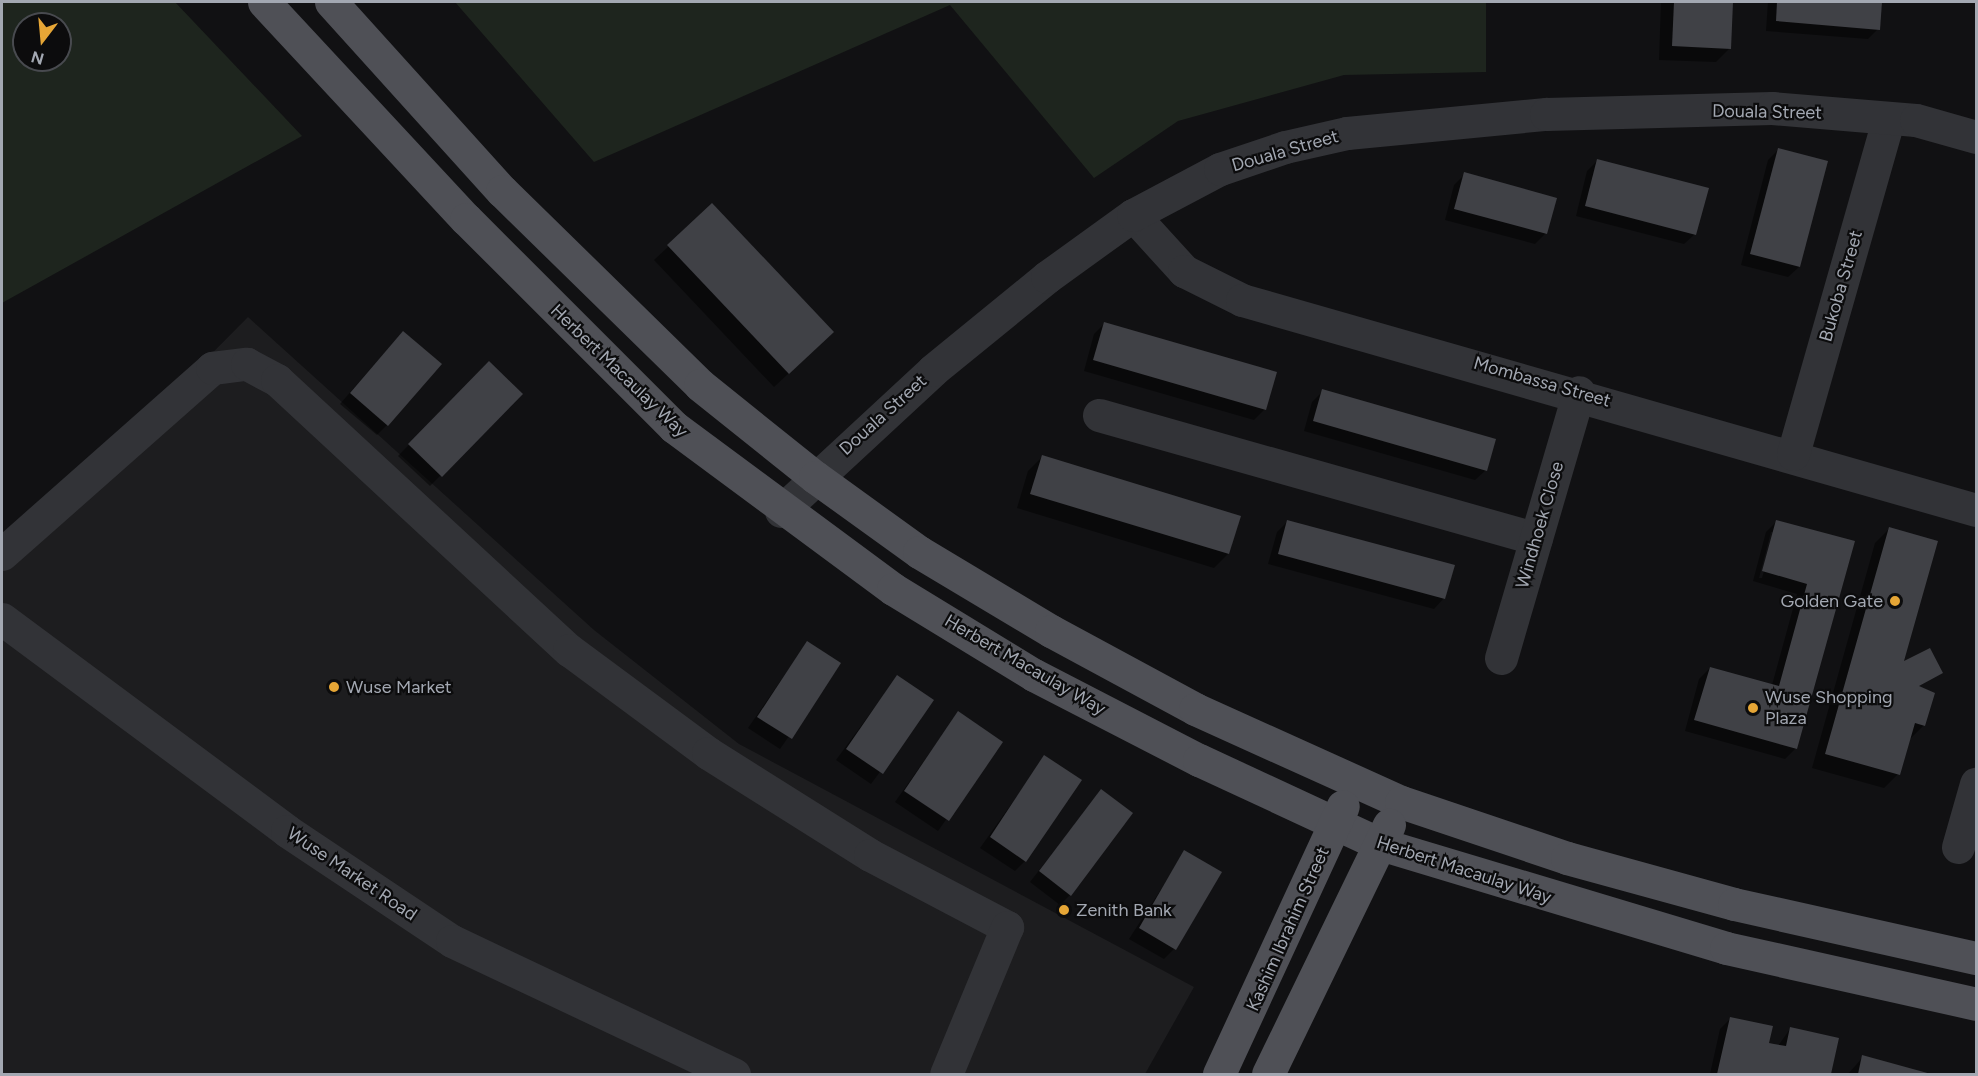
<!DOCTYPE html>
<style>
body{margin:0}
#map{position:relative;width:1978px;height:1076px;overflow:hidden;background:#111113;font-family:Figtree,sans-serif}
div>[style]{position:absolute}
.built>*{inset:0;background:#1d1d1f}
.green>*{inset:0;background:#1e251e}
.shadow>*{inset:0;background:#0007}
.building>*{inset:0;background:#404146}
.minor>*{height:33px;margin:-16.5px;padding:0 16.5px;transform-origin:16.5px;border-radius:16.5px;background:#323337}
.major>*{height:33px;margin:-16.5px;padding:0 16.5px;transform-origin:16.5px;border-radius:16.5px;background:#4f5056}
.dots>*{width:16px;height:16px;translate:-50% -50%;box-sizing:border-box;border:3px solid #0c0c0d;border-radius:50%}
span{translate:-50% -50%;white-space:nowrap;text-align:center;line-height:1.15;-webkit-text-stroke:4.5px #0c0c0d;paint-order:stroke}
.street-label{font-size:18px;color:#a3a8b2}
.poi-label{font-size:18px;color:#a3a8b2}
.right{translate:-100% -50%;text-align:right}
.left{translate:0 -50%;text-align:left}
.frame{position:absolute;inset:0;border:3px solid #a3a8b2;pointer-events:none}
.north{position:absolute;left:12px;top:12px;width:60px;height:60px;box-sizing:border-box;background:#0c0c0d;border:2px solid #484a4f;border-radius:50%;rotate:196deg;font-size:16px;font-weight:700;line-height:24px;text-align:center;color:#a3a8b2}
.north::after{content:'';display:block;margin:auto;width:21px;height:27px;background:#e6a636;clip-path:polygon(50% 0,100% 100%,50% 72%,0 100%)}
</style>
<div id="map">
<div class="built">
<i style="clip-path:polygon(248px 317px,594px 630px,739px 744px,1194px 987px,1145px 1074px,2px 1074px,2px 565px)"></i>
</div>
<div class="green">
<i style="clip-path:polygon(evenodd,2px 2px,175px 2px,302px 136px,2px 303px,2px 2px,24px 24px,60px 24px,60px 60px,24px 60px,24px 24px)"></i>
<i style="clip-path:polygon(455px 2px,1486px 2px,1486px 72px,1344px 75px,1178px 121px,1094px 178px,950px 5px,594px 162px)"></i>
</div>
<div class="shadow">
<i style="clip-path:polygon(1661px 2px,1731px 2px,1730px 48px,1716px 62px,1659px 60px)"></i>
<i style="clip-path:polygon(1768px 2px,1880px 2px,1878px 29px,1868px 39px,1766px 31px)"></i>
<i style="clip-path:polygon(1778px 150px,1799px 267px,1788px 277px,1741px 265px,1768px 160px)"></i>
<i style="clip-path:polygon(1598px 160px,1695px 234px,1684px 244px,1576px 216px,1587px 171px)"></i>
<i style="clip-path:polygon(1465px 174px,1555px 199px,1545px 234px,1535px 244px,1445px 220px,1454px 185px)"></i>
<i style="clip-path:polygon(712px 206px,818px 346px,774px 387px,654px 260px)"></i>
<i style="clip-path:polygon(1104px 324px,1265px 409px,1254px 420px,1084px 371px,1094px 334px)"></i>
<i style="clip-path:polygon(393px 343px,387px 425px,377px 435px,340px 404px)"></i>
<i style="clip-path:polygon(489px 363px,521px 394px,430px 486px,398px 456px)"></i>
<i style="clip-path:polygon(1323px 391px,1486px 470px,1475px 480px,1304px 431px,1312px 402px)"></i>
<i style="clip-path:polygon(1042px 457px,1239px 517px,1228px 554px,1214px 568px,1017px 508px,1028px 471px)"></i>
<i style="clip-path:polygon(evenodd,1777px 521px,1853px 542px,1796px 748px,1785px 759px,1685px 731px,1699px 679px,1710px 668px,1772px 685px,1797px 594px,1753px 581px,1766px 532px,1777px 521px,1771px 532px,1775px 532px,1762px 578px,1759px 578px,1771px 532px)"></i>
<i style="clip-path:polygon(1287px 522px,1444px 598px,1434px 609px,1268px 564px,1277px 532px)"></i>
<i style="clip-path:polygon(1889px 529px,1902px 664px,1941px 673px,1917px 687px,1924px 725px,1910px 739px,1898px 774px,1884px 788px,1812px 768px,1875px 543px)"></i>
<i style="clip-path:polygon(807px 643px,839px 664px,780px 749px,748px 728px)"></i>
<i style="clip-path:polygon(897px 677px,932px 701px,871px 784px,836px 760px)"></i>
<i style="clip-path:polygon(958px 713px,1001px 742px,938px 831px,895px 802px)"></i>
<i style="clip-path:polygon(1045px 757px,1025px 861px,1015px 871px,980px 848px)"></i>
<i style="clip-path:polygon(1101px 791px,1070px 895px,1060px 905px,1030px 882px)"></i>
<i style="clip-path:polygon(1185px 852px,1174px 949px,1164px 959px,1129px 939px)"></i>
<i style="clip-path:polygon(1730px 1019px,1767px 1045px,1778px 1046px,1790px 1029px,1837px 1040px,1829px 1074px,1710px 1074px,1720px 1029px)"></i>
<i style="clip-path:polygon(1863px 1057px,1927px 1074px,1848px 1074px)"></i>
</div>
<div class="building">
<i style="clip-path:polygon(1674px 2px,1733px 2px,1731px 49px,1672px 46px)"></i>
<i style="clip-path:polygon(1777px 2px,1882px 2px,1880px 30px,1776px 21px)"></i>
<i style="clip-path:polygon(1778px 148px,1828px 161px,1800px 267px,1750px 254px)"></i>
<i style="clip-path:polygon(1597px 159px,1709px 188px,1696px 235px,1585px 206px)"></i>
<i style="clip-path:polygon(1464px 172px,1557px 198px,1547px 234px,1454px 209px)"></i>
<i style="clip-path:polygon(712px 203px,834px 332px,789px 374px,667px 245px)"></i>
<i style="clip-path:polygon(1104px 322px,1277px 372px,1266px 410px,1093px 360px)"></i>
<i style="clip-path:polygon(403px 331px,442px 364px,388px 426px,350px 393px)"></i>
<i style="clip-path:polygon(489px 361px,523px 394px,442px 477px,408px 444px)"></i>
<i style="clip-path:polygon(1322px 389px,1496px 439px,1487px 471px,1313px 421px)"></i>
<i style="clip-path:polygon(1042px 455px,1241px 516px,1229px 554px,1030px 494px)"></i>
<i style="clip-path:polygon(1287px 520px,1455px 565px,1445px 599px,1278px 554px)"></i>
<i style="clip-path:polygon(1776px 520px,1855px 541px,1797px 749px,1694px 720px,1710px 667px,1779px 686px,1807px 584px,1762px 571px)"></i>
<i style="clip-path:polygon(1889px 527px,1938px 541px,1904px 661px,1930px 648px,1943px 673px,1919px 686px,1935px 693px,1925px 726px,1915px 723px,1900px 775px,1825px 754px)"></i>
<i style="clip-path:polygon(807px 641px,841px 663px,792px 739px,757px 717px)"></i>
<i style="clip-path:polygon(897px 675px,934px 700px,883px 774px,846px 749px)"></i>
<i style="clip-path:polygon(958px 711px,1003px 742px,949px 821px,904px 791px)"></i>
<i style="clip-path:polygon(1044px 755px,1082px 780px,1026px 862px,990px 837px)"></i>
<i style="clip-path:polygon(1101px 789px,1133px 813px,1071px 896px,1039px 871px)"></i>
<i style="clip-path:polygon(1184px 850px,1222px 872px,1176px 950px,1139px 928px)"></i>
<i style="clip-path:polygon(1730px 1017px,1773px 1026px,1769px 1043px,1774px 1044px,1786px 1046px,1790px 1027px,1839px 1038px,1831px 1074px,1717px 1074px)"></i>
<i style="clip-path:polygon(1862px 1055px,1931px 1074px,1858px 1074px)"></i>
</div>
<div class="minor">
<i style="left:1133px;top:215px;width:76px;rotate:47.7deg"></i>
<i style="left:1184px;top:271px;width:65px;rotate:26.6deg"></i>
<i style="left:1242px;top:300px;width:763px;rotate:15.97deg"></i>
<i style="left:1099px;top:415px;width:454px;rotate:15.8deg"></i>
<i style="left:1793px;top:454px;width:349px;rotate:-74.1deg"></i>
<i style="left:781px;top:511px;width:207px;rotate:-42.8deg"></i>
<i style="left:933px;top:370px;width:147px;rotate:-39.2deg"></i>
<i style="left:1047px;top:277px;width:106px;rotate:-35.8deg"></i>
<i style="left:1133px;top:215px;width:98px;rotate:-27.9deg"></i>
<i style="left:1220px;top:169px;width:69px;rotate:-18.7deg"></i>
<i style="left:1285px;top:147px;width:64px;rotate:-12.7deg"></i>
<i style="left:1347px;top:133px;width:200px;rotate:-5.5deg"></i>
<i style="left:1546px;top:114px;width:226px;rotate:-1.5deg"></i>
<i style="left:1772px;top:108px;width:144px;rotate:4.8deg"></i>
<i style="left:1916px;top:120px;width:62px;rotate:15.8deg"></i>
<i style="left:2px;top:554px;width:281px;rotate:-41.5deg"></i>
<i style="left:212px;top:368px;width:35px;rotate:-7deg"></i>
<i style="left:247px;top:364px;width:34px;rotate:28deg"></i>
<i style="left:277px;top:380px;width:398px;rotate:42.8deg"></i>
<i style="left:569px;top:650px;width:173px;rotate:36.5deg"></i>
<i style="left:708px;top:753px;width:191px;rotate:32.2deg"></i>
<i style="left:870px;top:855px;width:155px;rotate:27.7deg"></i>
<i style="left:1007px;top:927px;width:159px;rotate:112.5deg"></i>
<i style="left:2px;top:619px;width:355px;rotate:36.6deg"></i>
<i style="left:287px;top:831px;width:198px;rotate:33.7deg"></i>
<i style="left:452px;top:941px;width:312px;rotate:25.3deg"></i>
<i style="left:1501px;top:658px;width:277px;rotate:-73.7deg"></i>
<i style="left:1958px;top:847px;width:66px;rotate:-74.1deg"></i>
</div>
<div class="major">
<i style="left:264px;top:2px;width:296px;rotate:47.1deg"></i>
<i style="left:466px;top:219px;width:294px;rotate:45deg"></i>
<i style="left:674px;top:427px;width:272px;rotate:36.5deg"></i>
<i style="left:893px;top:589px;width:165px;rotate:31.4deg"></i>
<i style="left:1034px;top:675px;width:186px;rotate:27.3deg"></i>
<i style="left:1199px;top:760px;width:200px;rotate:24.9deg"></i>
<i style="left:1380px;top:844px;width:361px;rotate:16.7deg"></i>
<i style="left:1726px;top:948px;width:256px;rotate:12.6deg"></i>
<i style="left:331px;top:2px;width:255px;rotate:47.9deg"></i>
<i style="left:502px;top:191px;width:277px;rotate:44.4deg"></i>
<i style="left:700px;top:385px;width:147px;rotate:38.7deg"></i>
<i style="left:815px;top:477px;width:128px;rotate:35.8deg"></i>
<i style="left:919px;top:552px;width:154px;rotate:30.9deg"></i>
<i style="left:1051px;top:631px;width:164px;rotate:28.4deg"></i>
<i style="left:1195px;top:709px;width:226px;rotate:24.3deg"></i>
<i style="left:1401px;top:802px;width:175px;rotate:18.6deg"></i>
<i style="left:1567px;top:858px;width:173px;rotate:15.4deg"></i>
<i style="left:1734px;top:904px;width:248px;rotate:12.6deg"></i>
<i style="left:1219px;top:1074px;width:295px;rotate:-65.2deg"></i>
<i style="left:1268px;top:1074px;width:277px;rotate:-64.1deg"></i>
</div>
<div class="dots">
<i style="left:1895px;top:601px;background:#e6a636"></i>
<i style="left:334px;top:687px;background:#e6a636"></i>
<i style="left:1753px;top:708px;background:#e6a636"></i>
<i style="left:1064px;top:910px;background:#e6a636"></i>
</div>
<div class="street-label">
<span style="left:1767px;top:112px;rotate:1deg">Douala Street</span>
<span style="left:1285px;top:151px;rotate:-16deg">Douala Street</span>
<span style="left:1841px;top:286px;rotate:-74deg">Bukoba Street</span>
<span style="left:619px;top:371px;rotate:44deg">Herbert Macaulay Way</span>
<span style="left:1542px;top:382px;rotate:16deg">Mombassa Street</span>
<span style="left:883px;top:415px;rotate:-42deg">Douala Street</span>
<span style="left:1540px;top:525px;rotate:-74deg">Windhoek Close</span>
<span style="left:1025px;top:665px;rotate:30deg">Herbert Macaulay Way</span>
<span style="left:1464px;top:870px;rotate:18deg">Herbert Macaulay Way</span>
<span style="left:352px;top:874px;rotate:34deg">Wuse Market Road</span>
<span style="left:1288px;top:929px;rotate:-66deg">Kashim Ibrahim Street</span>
</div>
<div class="poi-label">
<span class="right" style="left:1883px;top:601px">Golden Gate</span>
<span class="left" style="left:346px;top:687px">Wuse Market</span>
<span class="left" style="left:1765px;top:708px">Wuse Shopping<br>Plaza</span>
<span class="left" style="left:1076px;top:910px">Zenith Bank</span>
</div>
<div class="frame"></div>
<div class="north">N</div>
</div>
